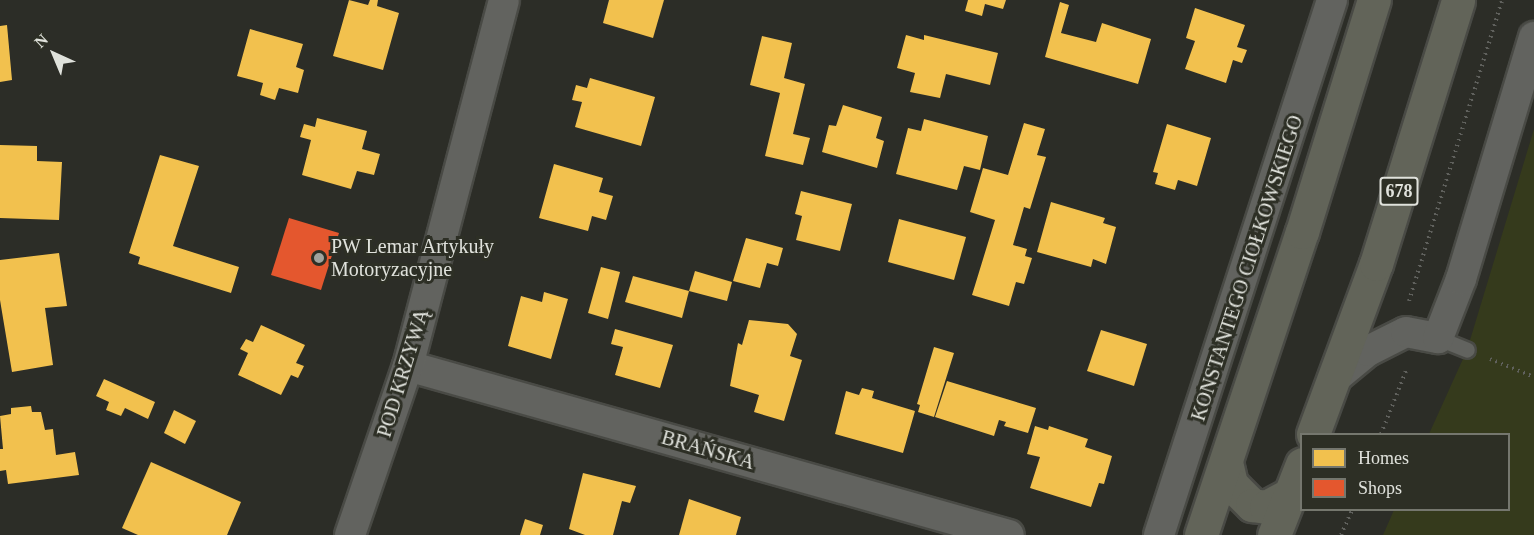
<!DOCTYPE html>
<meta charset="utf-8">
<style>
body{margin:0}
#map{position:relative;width:1534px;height:535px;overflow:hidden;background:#2c2d27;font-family:Georgia,serif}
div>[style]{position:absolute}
.green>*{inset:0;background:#353a1c}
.homes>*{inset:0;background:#f2c14e}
.shops>*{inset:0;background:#e4572e}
.path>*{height:4px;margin-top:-2px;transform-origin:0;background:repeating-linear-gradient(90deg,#60615d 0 1.5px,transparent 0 6px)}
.roads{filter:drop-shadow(2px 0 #494a45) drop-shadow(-2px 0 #494a45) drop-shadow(0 2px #494a45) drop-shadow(0 -2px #494a45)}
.service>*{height:15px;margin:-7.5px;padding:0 7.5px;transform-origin:7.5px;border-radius:7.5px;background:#62635f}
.minor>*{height:30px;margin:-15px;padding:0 15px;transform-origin:15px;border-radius:15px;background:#62635f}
.primary>*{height:33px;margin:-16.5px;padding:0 16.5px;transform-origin:16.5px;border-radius:16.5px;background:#626459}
.dots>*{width:16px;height:16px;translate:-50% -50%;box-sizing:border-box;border:3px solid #2d2f25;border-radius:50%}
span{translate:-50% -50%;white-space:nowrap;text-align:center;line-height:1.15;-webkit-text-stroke:6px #2d2f25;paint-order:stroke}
.shield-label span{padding:2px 4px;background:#2d2f25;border:2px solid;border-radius:4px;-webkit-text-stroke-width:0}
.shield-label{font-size:18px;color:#e0e2dc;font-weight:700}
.poi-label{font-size:20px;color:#e0e2dc}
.left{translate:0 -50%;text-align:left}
.street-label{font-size:20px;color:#e0e2dc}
.legend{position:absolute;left:1300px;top:433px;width:210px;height:78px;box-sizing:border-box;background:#2d2f25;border:2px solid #75776e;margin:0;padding:8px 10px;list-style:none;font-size:18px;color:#e0e2dc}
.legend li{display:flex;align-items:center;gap:12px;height:30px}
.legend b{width:30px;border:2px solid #75776e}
.north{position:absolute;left:24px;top:24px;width:60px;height:60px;-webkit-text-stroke:4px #2d2f25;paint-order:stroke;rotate:316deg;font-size:16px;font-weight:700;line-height:24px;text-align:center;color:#e0e2dc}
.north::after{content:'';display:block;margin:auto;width:21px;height:27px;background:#e0e2dc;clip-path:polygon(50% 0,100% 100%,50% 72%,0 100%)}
</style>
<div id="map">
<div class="green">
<i style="clip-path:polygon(1534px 129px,1534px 535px,1383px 535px,1394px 510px,1508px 510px,1508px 434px,1429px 434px,1467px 350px)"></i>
</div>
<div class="homes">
<i style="clip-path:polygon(349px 0,368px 5px,370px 0,378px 0,377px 6px,399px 13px,383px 70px,333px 56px)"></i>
<i style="clip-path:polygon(609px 0,664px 0,653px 38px,603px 23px)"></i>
<i style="clip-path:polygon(968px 0,1006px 0,1003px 9px,985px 4px,982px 16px,965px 11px)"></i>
<i style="clip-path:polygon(1060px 2px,1069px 5px,1061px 33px,1096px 42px,1102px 23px,1151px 39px,1138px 84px,1045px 57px)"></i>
<i style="clip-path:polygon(1195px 8px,1245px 25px,1237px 47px,1247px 50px,1242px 63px,1233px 60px,1226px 83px,1185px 69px,1195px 41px,1186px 38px)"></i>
<i style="clip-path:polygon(7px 25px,12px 80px,0 82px,0 26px)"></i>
<i style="clip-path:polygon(250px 29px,303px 44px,296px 67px,304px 70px,298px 93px,279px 88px,275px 100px,260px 95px,263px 83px,237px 76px)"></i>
<i style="clip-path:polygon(906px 35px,924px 40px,924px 35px,998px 53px,990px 85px,946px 74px,940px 98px,910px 92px,915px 73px,897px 68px)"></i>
<i style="clip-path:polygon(762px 36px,792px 43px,784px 78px,805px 84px,793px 134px,810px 138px,803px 165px,765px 156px,780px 93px,750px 85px)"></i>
<i style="clip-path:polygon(590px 78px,655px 97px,641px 146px,575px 127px,582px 102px,572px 100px,576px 85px,587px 88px)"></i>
<i style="clip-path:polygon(843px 105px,882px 117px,876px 138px,884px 141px,877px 168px,822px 152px,829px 125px,836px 126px)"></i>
<i style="clip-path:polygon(317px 118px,367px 131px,362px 149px,380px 154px,374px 175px,357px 171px,351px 189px,302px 175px,311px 140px,300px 137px,304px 124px,315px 127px)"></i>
<i style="clip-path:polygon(924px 119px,988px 136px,980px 170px,964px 166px,957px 190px,896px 174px,908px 128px,921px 131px)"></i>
<i style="clip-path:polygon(1024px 123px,1045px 129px,1037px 155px,1046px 157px,1030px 209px,1024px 207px,1013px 245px,1027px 249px,1025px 256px,1032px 258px,1024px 284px,1016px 282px,1009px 306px,972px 295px,995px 220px,970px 212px,983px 168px,1008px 175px)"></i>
<i style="clip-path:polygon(1167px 124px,1211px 138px,1197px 186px,1178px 180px,1175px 190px,1155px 184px,1158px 173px,1153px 172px)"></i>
<i style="clip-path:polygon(0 145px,37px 146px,37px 161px,62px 162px,59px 220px,0 218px)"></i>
<i style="clip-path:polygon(160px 155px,199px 166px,173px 246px,239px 267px,231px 293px,138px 264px,140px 257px,129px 253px)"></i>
<i style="clip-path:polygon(554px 164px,603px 178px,599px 192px,613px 196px,606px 220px,592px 216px,588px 231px,539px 218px)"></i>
<i style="clip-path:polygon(801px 191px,852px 204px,840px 251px,796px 240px,802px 216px,795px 214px)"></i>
<i style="clip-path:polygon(1051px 202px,1105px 218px,1103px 223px,1116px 227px,1106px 264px,1093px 259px,1091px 267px,1037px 252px)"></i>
<i style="clip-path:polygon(899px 219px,966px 237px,954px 280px,888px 262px)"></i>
<i style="clip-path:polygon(746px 238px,783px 248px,778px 266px,767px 263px,760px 288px,733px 281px)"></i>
<i style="clip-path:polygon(59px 253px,67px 306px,45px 308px,53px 365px,12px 372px,0 300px,0 260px)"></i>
<i style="clip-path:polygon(601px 267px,620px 272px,608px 319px,588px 313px)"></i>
<i style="clip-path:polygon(695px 271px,732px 282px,727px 301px,689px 291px)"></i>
<i style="clip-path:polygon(633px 276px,689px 291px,682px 318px,625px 302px)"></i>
<i style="clip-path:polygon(544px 292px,568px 299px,551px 359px,508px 346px,521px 296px,542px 302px)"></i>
<i style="clip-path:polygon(749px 320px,788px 324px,797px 334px,790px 356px,802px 360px,784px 421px,754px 412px,759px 395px,730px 386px,738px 343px,742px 345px)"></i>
<i style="clip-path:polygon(261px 325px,305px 345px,296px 363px,304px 366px,298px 378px,291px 375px,281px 395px,238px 375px,248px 353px,240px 349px,246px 339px,253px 342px)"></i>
<i style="clip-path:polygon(615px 329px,673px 345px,660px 388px,615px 375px,623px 347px,611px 344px)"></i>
<i style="clip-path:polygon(1101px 330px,1147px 344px,1134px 386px,1087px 371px)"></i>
<i style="clip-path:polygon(934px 347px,954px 353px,934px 417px,918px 412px,920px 405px,917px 404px)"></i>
<i style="clip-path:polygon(104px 379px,155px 402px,148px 419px,125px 408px,121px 416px,106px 410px,109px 402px,96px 396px)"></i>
<i style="clip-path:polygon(947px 381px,1036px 408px,1028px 433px,1004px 426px,1006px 422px,999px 420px,994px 436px,935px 417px)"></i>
<i style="clip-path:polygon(862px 388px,874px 391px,872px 398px,915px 411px,903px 453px,835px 434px,846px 391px,859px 395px)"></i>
<i style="clip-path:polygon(31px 406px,32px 412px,41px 412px,45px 430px,53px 429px,56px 455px,75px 452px,79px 475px,8px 484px,6px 470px,0 471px,0 449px,3px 449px,0 416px,11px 414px,11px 408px)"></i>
<i style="clip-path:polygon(174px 410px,196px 421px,185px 444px,164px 433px)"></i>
<i style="clip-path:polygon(1035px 426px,1048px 430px,1049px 426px,1088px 439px,1085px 447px,1112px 456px,1104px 484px,1099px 483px,1091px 507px,1030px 488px,1040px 457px,1027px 454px)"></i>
<i style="clip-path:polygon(151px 462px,241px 502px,227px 535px,138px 535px,122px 528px)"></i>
<i style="clip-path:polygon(583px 473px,636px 486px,630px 503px,622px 501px,613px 535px,585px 535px,569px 529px)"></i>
<i style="clip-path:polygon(689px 499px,741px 517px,736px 535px,679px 535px)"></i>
<i style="clip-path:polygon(525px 519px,543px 525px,540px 535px,520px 535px)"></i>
</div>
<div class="shops">
<i style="clip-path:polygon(289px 218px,339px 233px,321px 290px,271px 275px)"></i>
</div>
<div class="path">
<i style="left:1409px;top:301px;width:315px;rotate:-72.8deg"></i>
<i style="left:1490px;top:359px;width:48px;rotate:22.2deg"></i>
<i style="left:1381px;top:434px;width:68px;rotate:-68.4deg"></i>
<i style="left:1341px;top:535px;width:27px;rotate:-66deg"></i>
</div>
<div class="roads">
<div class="service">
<i style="left:1438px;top:338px;width:31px;rotate:22deg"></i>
</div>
<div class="minor">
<i style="left:408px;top:366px;width:624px;rotate:15.71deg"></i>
<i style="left:1334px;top:379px;width:44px;rotate:-39.5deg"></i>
<i style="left:1368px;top:351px;width:42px;rotate:-26.6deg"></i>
<i style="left:1406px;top:332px;width:33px;rotate:11deg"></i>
<i style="left:1438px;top:338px;width:63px;rotate:-68.7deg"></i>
<i style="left:1461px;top:279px;width:253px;rotate:-73.2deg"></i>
<i style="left:350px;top:535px;width:179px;rotate:-71.1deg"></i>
<i style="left:408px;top:366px;width:378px;rotate:-75.3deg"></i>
<i style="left:1159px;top:535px;width:562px;rotate:-72.08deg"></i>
</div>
<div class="primary">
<i style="left:1313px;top:434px;width:181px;rotate:-69.7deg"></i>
<i style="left:1376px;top:264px;width:276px;rotate:-72.7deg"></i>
<i style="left:1226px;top:462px;width:23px;rotate:77deg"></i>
<i style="left:1231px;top:484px;width:30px;rotate:45deg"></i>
<i style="left:1252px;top:505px;width:14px;rotate:8deg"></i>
<i style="left:1266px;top:507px;width:27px;rotate:-28deg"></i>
<i style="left:1201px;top:535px;width:319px;rotate:-71.6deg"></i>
<i style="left:1302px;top:232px;width:243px;rotate:-72.8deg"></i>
<i style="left:1274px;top:535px;width:76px;rotate:-68.5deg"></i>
</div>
</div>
<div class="dots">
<i style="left:319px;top:258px;background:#a1a39d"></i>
</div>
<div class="shield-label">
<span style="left:1399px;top:191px">678</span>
</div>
<div class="poi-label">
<span class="left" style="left:331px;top:258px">PW Lemar Artykuły<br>Motoryzacyjne</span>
</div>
<div class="street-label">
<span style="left:1247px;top:268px;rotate:-72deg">KONSTANTEGO CIOŁKOWSKIEGO</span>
<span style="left:403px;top:373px;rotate:-73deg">POD KRZYWĄ</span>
<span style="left:708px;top:450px;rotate:16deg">BRAŃSKA</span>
</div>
<ul class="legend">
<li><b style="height:16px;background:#f2c14e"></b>Homes</li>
<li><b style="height:16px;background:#e4572e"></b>Shops</li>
</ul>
<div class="north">N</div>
</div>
